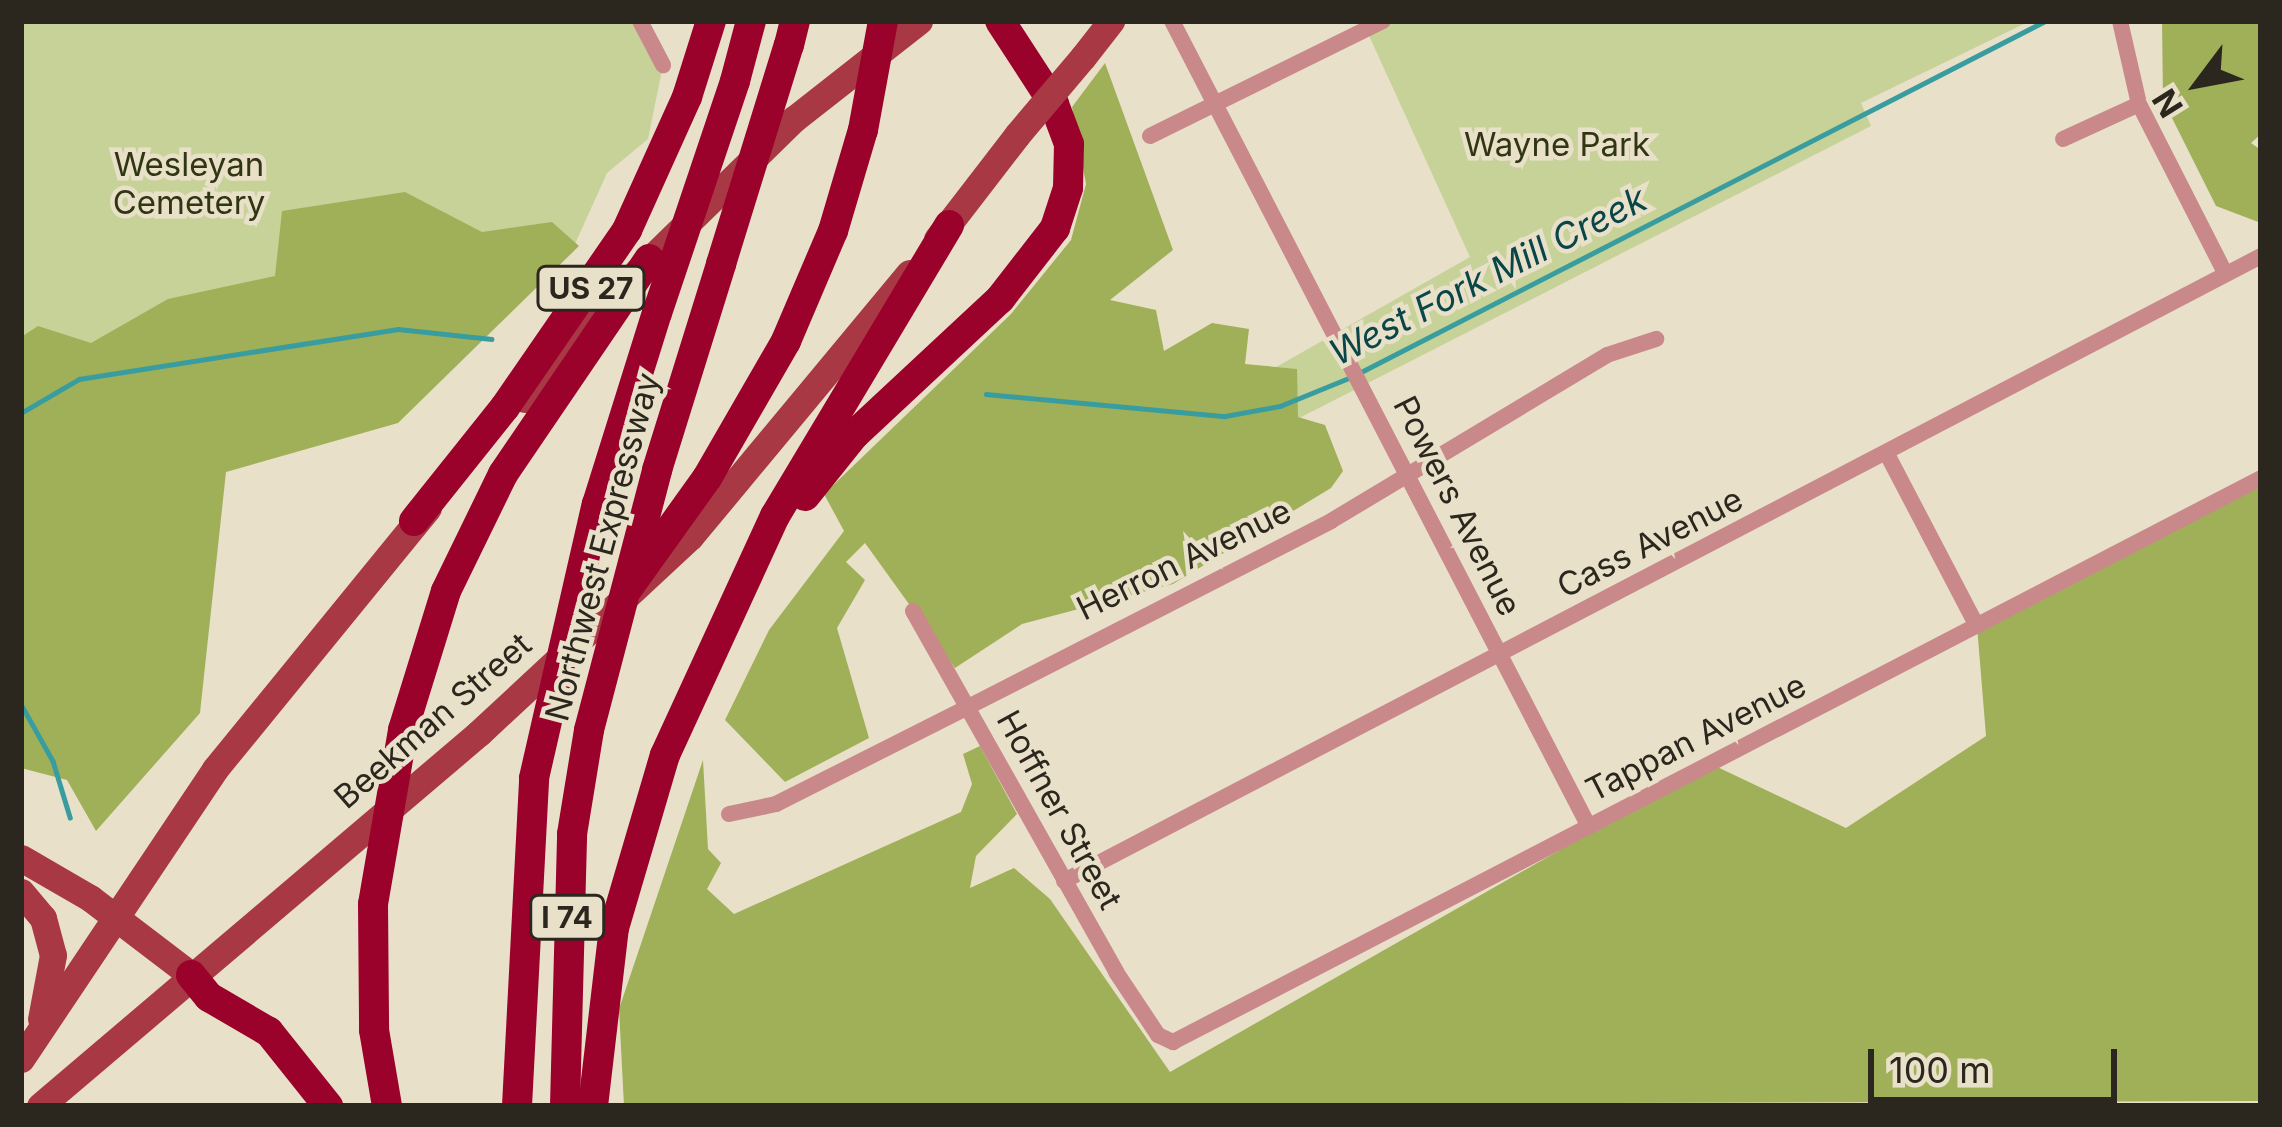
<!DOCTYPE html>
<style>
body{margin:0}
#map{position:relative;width:2282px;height:1127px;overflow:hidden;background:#e9e0c9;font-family:Inter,sans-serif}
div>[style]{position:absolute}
.green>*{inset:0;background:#c6d298}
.forest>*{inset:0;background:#a0b059}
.stream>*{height:4.5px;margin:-2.25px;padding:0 2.25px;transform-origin:2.25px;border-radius:2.25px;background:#399d9f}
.street>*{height:16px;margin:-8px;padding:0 8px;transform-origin:8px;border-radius:8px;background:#c9898b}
.primary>*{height:27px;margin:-13.5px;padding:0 13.5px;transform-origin:13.5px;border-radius:13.5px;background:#a93845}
.highway>*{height:30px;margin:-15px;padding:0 15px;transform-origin:15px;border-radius:15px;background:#9a012b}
.primary-bridge>*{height:27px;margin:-13.5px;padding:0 13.5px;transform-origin:13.5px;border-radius:13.5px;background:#a93845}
.highway-bridge>*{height:30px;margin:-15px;padding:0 15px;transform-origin:15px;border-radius:15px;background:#9a012b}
span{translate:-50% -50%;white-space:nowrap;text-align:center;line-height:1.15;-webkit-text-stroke:9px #e9e0c9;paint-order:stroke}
.shield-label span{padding:3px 9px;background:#e9e0c9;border:3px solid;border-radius:9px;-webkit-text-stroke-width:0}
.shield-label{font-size:30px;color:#2b271e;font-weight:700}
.park-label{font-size:33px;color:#303611}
.street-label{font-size:33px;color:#2b271e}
.water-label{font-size:36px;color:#094648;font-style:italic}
.frame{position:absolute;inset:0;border:24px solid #2b271e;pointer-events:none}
.north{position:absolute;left:2138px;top:24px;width:120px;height:120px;-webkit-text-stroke:9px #e9e0c9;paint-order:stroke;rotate:238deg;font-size:33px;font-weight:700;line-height:48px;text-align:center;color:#2b271e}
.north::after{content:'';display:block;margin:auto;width:42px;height:54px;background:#2b271e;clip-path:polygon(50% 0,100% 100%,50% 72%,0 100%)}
.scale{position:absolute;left:1868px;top:1049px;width:249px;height:54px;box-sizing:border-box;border:6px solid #2b271e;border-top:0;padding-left:15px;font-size:36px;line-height:42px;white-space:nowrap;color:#2b271e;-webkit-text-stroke:9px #e9e0c9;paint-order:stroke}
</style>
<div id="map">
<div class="green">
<i style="clip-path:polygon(21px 21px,640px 21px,663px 65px,648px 139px,607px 173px,570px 255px,21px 383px)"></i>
<i style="clip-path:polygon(1383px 21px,2030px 21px,1861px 103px,1871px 126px,1264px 436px,1239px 388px,1470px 257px,1366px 29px)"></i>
</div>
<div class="forest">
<i style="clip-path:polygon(2162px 21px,2261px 21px,2261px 134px,2251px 143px,2261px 150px,2261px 223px,2216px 206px,2163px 100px)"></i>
<i style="clip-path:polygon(1105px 63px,1173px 250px,1110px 300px,1156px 310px,1164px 351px,1212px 323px,1249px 329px,1245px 364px,1297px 369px,1298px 417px,1325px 425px,1343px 471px,1331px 488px,1173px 584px,1022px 624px,955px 668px,865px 543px,846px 562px,865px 580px,837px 628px,869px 738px,785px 782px,725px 720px,769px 630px,844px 531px,824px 494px,1011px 314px,1071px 240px,1086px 184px,1072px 107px)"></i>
<i style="clip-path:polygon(405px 192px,482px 232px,552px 222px,579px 246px,398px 423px,226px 472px,200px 713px,96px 831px,67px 780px,21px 768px,21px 337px,38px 326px,91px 343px,168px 299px,275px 276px,282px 211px)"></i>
<i style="clip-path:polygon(2261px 478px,2261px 1101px,624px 1106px,619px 1009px,703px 760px,708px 849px,721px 863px,707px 889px,734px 914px,961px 812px,972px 784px,963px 754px,980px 746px,1017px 814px,976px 856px,970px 888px,1014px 868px,1050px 899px,1170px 1072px,1711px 764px,1846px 828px,1986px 736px,1977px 626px)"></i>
</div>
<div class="stream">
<i style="left:1361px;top:372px;width:769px;rotate:-27.16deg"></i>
<i style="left:986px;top:394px;width:240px;rotate:5.3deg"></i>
<i style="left:1225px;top:416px;width:56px;rotate:-10.3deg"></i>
<i style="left:1280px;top:406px;width:77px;rotate:-22.2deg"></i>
<i style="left:21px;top:413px;width:67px;rotate:-30.4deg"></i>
<i style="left:79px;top:379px;width:323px;rotate:-8.9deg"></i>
<i style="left:398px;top:329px;width:94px;rotate:6.1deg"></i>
<i style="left:21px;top:704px;width:65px;rotate:60.7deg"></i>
<i style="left:53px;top:761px;width:59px;rotate:73.1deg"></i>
</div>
<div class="street">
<i style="left:640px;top:21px;width:50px;rotate:62.4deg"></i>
<i style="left:1172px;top:21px;width:907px;rotate:62.64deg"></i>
<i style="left:2120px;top:21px;width:85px;rotate:77.1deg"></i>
<i style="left:2139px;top:104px;width:190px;rotate:63deg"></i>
<i style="left:1150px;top:136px;width:260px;rotate:-26.3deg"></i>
<i style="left:2063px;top:139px;width:84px;rotate:-24.7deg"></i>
<i style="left:1887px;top:454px;width:194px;rotate:62.4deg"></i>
<i style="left:913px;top:611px;width:414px;rotate:60.6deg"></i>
<i style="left:1116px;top:972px;width:76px;rotate:56.3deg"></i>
<i style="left:1158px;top:1035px;width:17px;rotate:25deg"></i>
<i style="left:1173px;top:1042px;width:1225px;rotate:-27.4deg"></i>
<i style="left:729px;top:814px;width:48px;rotate:-12deg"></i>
<i style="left:776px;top:804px;width:215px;rotate:-26.8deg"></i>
<i style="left:968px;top:707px;width:408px;rotate:-27.1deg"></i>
<i style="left:1331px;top:521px;width:322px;rotate:-31deg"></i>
<i style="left:1607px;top:355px;width:52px;rotate:-18.1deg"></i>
<i style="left:1064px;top:881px;width:1350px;rotate:-27.57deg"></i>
</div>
<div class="primary">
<i style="left:1083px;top:57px;width:46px;rotate:-52.1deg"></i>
<i style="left:937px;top:239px;width:131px;rotate:-52.4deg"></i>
<i style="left:636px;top:273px;width:221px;rotate:-44.3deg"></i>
<i style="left:794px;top:119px;width:159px;rotate:-38.1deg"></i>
<i style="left:525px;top:399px;width:124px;rotate:-49.2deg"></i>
<i style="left:21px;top:858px;width:80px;rotate:30.1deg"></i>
<i style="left:90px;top:898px;width:127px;rotate:37.3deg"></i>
<i style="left:21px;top:892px;width:34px;rotate:50deg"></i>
<i style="left:43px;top:918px;width:38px;rotate:75deg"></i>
<i style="left:53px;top:955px;width:65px;rotate:100.6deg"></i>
<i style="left:21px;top:1059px;width:349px;rotate:-56.2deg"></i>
<i style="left:215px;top:769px;width:337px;rotate:-50.8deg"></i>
<i style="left:40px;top:1106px;width:576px;rotate:-40.35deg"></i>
<i style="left:479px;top:733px;width:288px;rotate:-42.9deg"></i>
<i style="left:690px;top:537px;width:343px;rotate:-50.3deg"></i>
</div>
<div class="highway">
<i style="left:789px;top:45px;width:25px;rotate:-76deg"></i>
<i style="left:735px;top:81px;width:62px;rotate:-75.1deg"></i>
<i style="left:657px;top:470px;width:216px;rotate:-72.7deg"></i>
<i style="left:805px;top:496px;width:78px;rotate:-51.2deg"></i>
<i style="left:854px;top:435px;width:200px;rotate:-43deg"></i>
<i style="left:1000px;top:299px;width:90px;rotate:-52.2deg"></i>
<i style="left:1055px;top:228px;width:42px;rotate:-72deg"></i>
<i style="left:1068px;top:188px;width:44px;rotate:-88.7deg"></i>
<i style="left:1069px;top:144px;width:43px;rotate:-110.6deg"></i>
<i style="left:1054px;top:104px;width:99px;rotate:-123deg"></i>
<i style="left:597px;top:504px;width:200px;rotate:-72.6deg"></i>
<i style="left:414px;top:521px;width:146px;rotate:-51.4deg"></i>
<i style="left:505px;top:407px;width:215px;rotate:-55.4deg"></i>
<i style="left:627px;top:230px;width:146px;rotate:-65.7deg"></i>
<i style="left:687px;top:97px;width:80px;rotate:-72.5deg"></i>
<i style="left:626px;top:591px;width:139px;rotate:-54.4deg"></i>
<i style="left:707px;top:478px;width:158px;rotate:-60deg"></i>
<i style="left:786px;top:341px;width:120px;rotate:-66.9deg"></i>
<i style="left:833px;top:231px;width:105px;rotate:-73.5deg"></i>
<i style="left:403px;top:730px;width:145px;rotate:-72.8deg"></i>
<i style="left:446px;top:591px;width:130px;rotate:-64deg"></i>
<i style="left:503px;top:474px;width:260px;rotate:-55.8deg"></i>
<i style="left:373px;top:904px;width:126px;rotate:89.5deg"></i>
<i style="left:374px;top:1030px;width:77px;rotate:80.3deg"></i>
<i style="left:191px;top:975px;width:28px;rotate:51deg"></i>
<i style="left:209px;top:997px;width:69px;rotate:30.3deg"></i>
<i style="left:269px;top:1032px;width:95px;rotate:51.4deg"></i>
<i style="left:517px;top:1106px;width:328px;rotate:-87deg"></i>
<i style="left:565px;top:1106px;width:272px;rotate:-88.5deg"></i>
<i style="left:572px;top:834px;width:105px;rotate:-80.7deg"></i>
<i style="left:593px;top:1106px;width:179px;rotate:-83.3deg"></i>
<i style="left:614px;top:928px;width:180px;rotate:-73.6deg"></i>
<i style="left:665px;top:755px;width:263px;rotate:-65.3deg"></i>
<i style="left:775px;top:516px;width:339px;rotate:-59.1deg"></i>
</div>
<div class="primary-bridge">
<i style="left:1017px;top:135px;width:102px;rotate:-49.8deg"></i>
</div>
<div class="highway-bridge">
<i style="left:863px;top:130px;width:111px;rotate:-79.6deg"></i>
<i style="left:721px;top:264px;width:229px;rotate:-72.8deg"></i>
<i style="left:657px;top:313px;width:245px;rotate:-71.4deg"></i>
<i style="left:589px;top:730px;width:269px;rotate:-75.3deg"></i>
<i style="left:534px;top:778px;width:281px;rotate:-77.1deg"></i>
<i style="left:373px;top:904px;width:177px;rotate:-80.2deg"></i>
</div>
<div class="shield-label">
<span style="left:591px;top:288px">US 27</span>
<span style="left:567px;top:917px">I 74</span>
</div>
<div class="park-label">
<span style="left:1557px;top:145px">Wayne Park</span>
<span style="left:189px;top:184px">Wesleyan<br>Cemetery</span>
</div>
<div class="street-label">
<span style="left:1457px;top:506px;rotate:63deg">Powers Avenue</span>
<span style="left:1650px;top:543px;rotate:-27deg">Cass Avenue</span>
<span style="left:603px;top:547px;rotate:-75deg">Northwest Expressway</span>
<span style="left:1184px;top:560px;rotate:-26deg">Herron Avenue</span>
<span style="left:433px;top:721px;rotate:-41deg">Beekman Street</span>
<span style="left:1696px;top:738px;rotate:-27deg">Tappan Avenue</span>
<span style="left:1059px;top:810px;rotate:61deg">Hoffner Street</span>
</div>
<div class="water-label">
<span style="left:1488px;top:276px;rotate:-27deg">West Fork Mill Creek</span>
</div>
<div class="frame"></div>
<div class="north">N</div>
<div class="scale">100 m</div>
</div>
